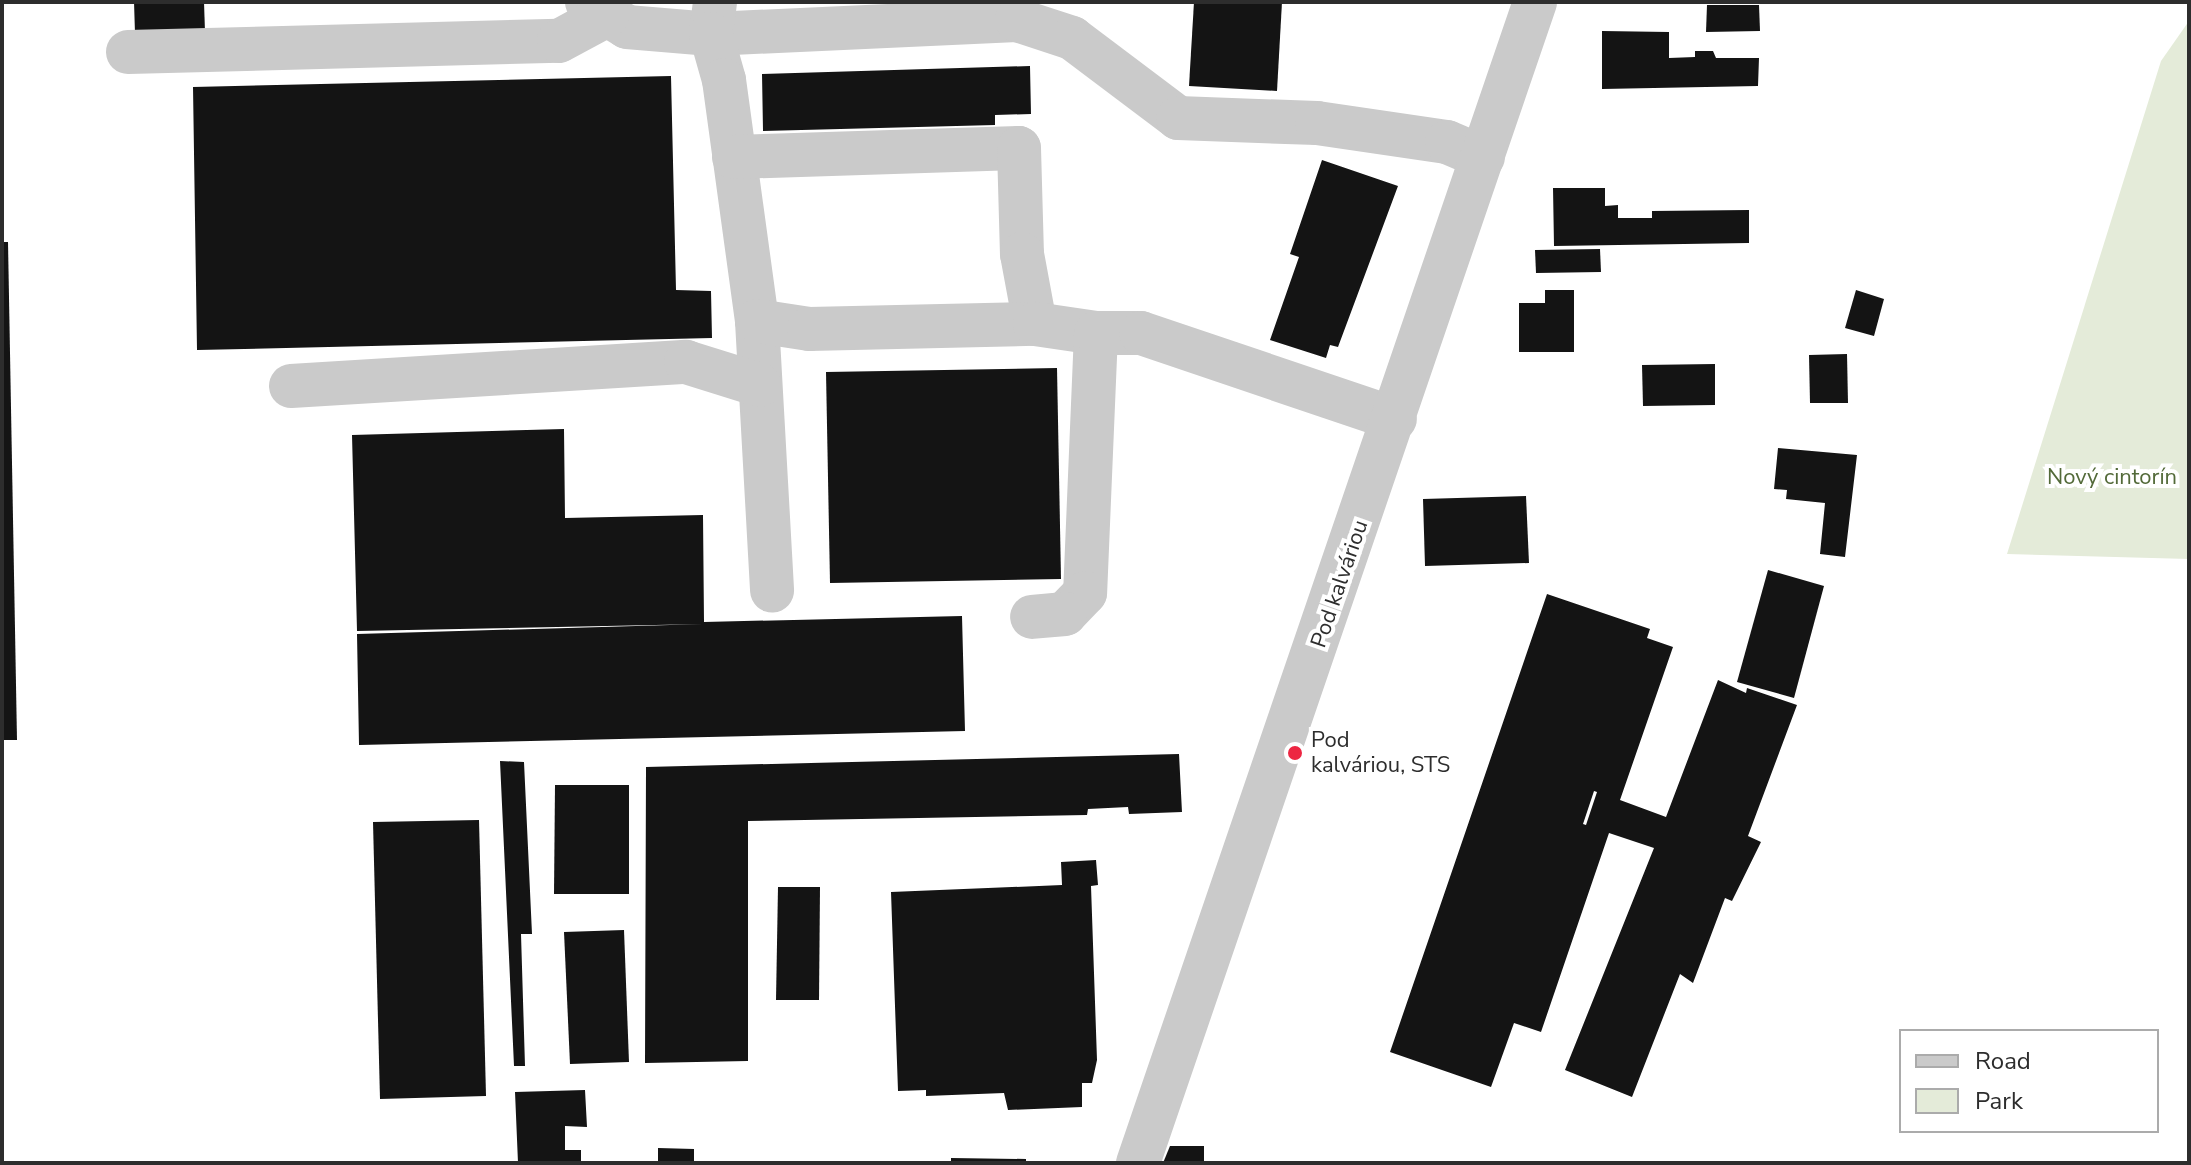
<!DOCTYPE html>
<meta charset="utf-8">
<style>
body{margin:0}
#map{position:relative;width:2191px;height:1165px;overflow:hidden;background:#fff;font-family:"Nunito Sans",sans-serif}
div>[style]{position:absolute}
.green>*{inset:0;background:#e4ebd9}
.building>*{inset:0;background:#141414}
.minor>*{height:44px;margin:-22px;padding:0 22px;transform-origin:22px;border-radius:22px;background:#cacaca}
.dots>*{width:22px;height:22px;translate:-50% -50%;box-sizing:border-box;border:4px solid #fff;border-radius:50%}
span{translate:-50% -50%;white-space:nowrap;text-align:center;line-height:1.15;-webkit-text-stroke:8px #fff;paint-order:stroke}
.park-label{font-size:22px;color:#536a39}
.street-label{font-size:22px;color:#2d2d2d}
.poi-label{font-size:22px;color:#2d2d2d}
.left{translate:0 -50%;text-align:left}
.frame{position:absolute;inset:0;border:4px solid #2d2d2d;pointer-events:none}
.legend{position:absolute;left:1899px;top:1029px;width:260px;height:104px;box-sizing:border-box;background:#fff;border:2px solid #ababab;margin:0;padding:10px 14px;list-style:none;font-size:24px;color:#2d2d2d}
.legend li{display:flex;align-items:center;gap:16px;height:40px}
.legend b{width:40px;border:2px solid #ababab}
</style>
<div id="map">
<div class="green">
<i style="clip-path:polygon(2189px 21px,2189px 559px,2007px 554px,2161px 61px)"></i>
</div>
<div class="building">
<i style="clip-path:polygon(134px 2px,204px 2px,205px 32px,135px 33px)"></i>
<i style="clip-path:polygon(1194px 2px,1282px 2px,1277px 91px,1189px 86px)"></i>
<i style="clip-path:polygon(1707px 5px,1759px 5px,1760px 31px,1706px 32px)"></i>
<i style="clip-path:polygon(1602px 31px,1669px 32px,1669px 58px,1695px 57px,1695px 51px,1713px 51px,1716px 58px,1759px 58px,1758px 86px,1602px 89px)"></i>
<i style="clip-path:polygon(1030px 66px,1031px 114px,995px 115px,995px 125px,763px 131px,762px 74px)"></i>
<i style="clip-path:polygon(671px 76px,676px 290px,711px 291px,712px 338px,197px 350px,193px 87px)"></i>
<i style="clip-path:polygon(1322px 160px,1398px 186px,1338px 347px,1330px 345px,1326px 358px,1270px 340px,1299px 257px,1290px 254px)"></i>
<i style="clip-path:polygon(1553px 188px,1605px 188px,1605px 206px,1618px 205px,1618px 218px,1652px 218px,1652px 211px,1749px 210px,1749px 243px,1554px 246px)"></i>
<i style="clip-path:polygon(2px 242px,8px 242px,17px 740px,2px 740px)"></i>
<i style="clip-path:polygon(1600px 249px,1601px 272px,1536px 273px,1535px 250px)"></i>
<i style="clip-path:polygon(1545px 290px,1574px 290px,1574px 352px,1519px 352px,1519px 303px,1545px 303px)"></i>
<i style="clip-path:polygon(1856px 290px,1884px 299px,1874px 336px,1845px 328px)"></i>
<i style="clip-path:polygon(1847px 354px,1848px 403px,1810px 403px,1809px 355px)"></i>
<i style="clip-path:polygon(1715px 364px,1715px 405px,1643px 406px,1642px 365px)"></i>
<i style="clip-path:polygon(1057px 368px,1061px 579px,830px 583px,826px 372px)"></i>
<i style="clip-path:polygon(564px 429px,565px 518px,703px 515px,704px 622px,962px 616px,965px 731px,359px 745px,357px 634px,704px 624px,357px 631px,352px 435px)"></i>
<i style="clip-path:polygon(1778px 448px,1857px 455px,1845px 557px,1820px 554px,1825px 503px,1786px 499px,1787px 490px,1774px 489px)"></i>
<i style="clip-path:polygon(1526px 496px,1529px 563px,1425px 566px,1423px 499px)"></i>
<i style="clip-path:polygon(1768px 570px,1824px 586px,1794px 698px,1737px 682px)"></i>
<i style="clip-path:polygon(evenodd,1547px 594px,1650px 629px,1647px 638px,1673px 647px,1620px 800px,1666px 817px,1718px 680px,1746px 693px,1747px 688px,1797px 705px,1748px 836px,1761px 842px,1732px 901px,1725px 898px,1693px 983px,1680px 974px,1632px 1097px,1565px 1070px,1654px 848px,1609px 833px,1541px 1032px,1514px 1023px,1491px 1087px,1390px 1052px,1547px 594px,1594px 791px,1597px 792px,1586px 825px,1583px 824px,1594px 791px)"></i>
<i style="clip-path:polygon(1179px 754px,1182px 812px,1129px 814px,1128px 807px,1088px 809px,1087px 815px,748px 821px,748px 1061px,645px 1063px,646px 767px)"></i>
<i style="clip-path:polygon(500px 761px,524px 762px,532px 934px,521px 934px,525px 1066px,514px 1066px)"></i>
<i style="clip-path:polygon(555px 785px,629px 785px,629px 894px,554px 894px)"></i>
<i style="clip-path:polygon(479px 820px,486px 1096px,380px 1099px,373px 822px)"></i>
<i style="clip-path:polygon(1096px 860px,1098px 885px,1091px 886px,1097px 1060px,1092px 1083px,1082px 1083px,1082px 1107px,1008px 1110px,1004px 1093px,926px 1096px,926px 1090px,898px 1091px,891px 892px,1062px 885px,1061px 862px)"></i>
<i style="clip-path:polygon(778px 887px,820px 887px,819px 1000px,776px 1000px)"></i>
<i style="clip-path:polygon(624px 930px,629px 1062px,570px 1064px,564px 932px)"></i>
<i style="clip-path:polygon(585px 1090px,587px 1127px,565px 1126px,565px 1150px,581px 1150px,581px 1163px,518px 1163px,515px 1092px)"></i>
<i style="clip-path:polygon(1170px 1146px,1204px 1146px,1204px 1163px,1163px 1163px)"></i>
<i style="clip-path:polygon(658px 1148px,694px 1149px,694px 1163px,658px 1163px)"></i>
<i style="clip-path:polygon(951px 1158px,1026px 1159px,1026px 1163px,951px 1163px)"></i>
</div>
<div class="minor">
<i style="left:587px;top:2px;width:47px;rotate:32deg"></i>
<i style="left:627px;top:27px;width:84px;rotate:4.8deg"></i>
<i style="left:711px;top:34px;width:306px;rotate:-2.6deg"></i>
<i style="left:1017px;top:20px;width:58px;rotate:18.1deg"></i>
<i style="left:1072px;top:38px;width:133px;rotate:37deg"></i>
<i style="left:1178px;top:118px;width:139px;rotate:2.1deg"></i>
<i style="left:1317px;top:123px;width:131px;rotate:8.3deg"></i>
<i style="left:1447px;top:142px;width:39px;rotate:23deg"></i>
<i style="left:715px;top:2px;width:32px;rotate:97deg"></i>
<i style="left:711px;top:34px;width:48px;rotate:74.2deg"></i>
<i style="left:724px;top:80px;width:243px;rotate:82.2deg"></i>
<i style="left:757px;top:321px;width:270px;rotate:86.8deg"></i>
<i style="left:128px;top:52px;width:431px;rotate:-1.5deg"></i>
<i style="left:559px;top:41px;width:55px;rotate:-28.4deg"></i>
<i style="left:734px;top:157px;width:285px;rotate:-1.8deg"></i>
<i style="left:1019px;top:148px;width:106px;rotate:88.4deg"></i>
<i style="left:1022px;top:254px;width:71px;rotate:79.5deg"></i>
<i style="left:757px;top:321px;width:53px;rotate:8.7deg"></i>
<i style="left:809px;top:329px;width:226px;rotate:-1.3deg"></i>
<i style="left:1035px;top:324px;width:62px;rotate:8.4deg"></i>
<i style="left:1096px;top:333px;width:260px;rotate:92.4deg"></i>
<i style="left:1085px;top:593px;width:29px;rotate:134deg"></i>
<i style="left:1065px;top:614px;width:33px;rotate:175deg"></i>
<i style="left:1096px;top:333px;width:45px"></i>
<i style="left:1141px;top:333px;width:268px;rotate:18.7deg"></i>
<i style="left:291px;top:386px;width:396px;rotate:-3.5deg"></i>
<i style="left:686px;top:362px;width:77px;rotate:17.3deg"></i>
<i style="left:1138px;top:1163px;width:1227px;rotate:-71.12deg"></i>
</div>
<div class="dots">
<i style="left:1295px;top:753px;background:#ed2642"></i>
</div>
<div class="park-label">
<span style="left:2112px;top:478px">Nový cintorín</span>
</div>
<div class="street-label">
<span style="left:1340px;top:584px;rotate:-71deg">Pod kalváriou</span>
</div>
<div class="poi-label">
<span class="left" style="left:1311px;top:753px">Pod<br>kalváriou, STS</span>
</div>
<div class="frame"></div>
<ul class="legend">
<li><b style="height:10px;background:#cacaca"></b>Road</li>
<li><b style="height:22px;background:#e4ebd9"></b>Park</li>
</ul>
</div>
